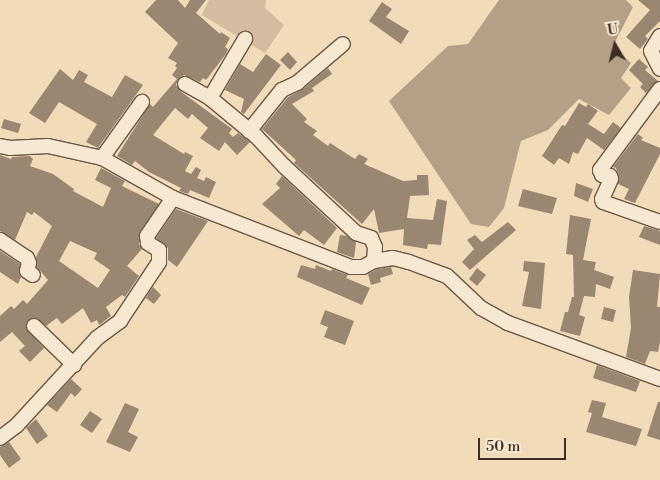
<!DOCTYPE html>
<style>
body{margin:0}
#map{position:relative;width:660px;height:480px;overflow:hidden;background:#f2dbb9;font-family:"Libre Bodoni",serif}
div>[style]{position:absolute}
.green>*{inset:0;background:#d3bda0}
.water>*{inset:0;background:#b4a086}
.building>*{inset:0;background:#9a8771}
.roads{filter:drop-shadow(1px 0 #695849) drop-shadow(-1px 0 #695849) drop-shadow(0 1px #695849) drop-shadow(0 -1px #695849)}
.street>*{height:14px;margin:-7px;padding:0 7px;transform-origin:7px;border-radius:7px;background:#f7e8d2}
span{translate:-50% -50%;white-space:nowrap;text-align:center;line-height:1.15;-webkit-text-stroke:4.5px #f7e8d2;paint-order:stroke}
.north{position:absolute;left:590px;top:20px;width:50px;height:50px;-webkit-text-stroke:4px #f7e8d2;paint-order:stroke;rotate:352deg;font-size:14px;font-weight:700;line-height:20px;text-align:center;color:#3b2d24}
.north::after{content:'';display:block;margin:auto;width:18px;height:22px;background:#3b2d24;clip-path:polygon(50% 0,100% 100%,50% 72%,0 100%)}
.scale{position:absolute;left:478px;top:438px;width:88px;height:22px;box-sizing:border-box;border:2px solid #3b2d24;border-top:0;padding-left:6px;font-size:15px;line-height:18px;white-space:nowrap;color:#3b2d24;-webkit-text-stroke:4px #f7e8d2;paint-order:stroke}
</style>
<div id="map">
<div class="green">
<i style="clip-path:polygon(209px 0,266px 0,265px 8px,284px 25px,265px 53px,202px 15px)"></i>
</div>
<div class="water">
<i style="clip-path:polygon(499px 0,626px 0,633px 7px,613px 46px,631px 63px,621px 78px,631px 88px,609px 115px,579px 99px,548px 130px,521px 141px,504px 208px,489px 227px,471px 224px,389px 101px,448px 46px,468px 44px)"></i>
</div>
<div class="building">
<i style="clip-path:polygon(156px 0,178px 0,185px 8px,190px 0,206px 0,196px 13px,220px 34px,221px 32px,230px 38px,225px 47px,228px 49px,226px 54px,206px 80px,203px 78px,200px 82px,184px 75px,178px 79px,176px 85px,180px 91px,232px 129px,229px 133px,233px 137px,238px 133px,250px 142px,237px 155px,225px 142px,219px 151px,200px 138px,208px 128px,192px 114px,188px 119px,175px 108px,153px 135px,184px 154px,185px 152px,193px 156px,185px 171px,191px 174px,196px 167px,201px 170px,197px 178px,204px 181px,206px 177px,216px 182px,209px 198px,190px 190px,188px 194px,179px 191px,181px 188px,149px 172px,135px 161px,132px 165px,117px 156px,150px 104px,153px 107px,177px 79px,172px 75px,177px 68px,175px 66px,177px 63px,168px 58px,178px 43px,145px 12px)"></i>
<i style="clip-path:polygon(638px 0,660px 0,660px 21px,645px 36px,648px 39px,640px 49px,626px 37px,650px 10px)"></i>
<i style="clip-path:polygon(382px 2px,392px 9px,386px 17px,409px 31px,401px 44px,369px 21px)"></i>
<i style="clip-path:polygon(288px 52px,297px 62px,290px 70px,280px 60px)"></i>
<i style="clip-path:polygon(266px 54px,281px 65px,244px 114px,241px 112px,244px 99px,225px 90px,240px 64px,253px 72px)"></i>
<i style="clip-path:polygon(639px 59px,648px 67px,645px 70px,658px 81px,646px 93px,640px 87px,643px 84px,629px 70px)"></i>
<i style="clip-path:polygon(328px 68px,332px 74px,312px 88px,314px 91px,292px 104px,307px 119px,304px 122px,317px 131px,313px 135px,328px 146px,330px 143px,355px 159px,359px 154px,368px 159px,364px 164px,403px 181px,417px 180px,417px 175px,428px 175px,429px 195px,410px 196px,407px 218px,433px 220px,437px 199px,447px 201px,441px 245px,428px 244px,427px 249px,403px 245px,404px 229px,379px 233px,374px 209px,362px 224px,294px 163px,296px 160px,262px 129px,288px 97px,302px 90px)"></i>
<i style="clip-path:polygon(60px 69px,73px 80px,79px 70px,88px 75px,84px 82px,112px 97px,125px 75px,143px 85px,98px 148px,86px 142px,97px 124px,59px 102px,45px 123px,29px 113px)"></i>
<i style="clip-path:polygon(579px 103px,586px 107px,588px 104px,598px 111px,588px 124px,604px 134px,613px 122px,621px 128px,604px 150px,587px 138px,578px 154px,573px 152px,569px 164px,559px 158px,554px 165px,542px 156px,562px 125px,565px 126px)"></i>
<i style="clip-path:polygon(4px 119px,21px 124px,18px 133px,1px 128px)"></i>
<i style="clip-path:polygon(638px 134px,643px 138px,641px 140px,660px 148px,660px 154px,635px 203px,624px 199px,629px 189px,618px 184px,619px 176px,616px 168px,613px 167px)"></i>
<i style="clip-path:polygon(evenodd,0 155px,11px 159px,12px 157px,30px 156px,33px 159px,30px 166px,53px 174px,74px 189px,73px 191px,103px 207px,111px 188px,95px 180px,101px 168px,125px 181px,122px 186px,159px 204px,140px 232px,139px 244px,142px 249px,127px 266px,139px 276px,125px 297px,122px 295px,106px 307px,111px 316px,99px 325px,97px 320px,91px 323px,83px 308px,62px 324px,57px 318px,46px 326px,37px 318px,31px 318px,26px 323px,26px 329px,44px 348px,30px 362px,19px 351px,25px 346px,12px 332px,0 342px,0 316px,11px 306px,14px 309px,23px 300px,27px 304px,48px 280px,37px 267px,36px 257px,52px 226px,34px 212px,32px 215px,27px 212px,15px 240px,0 231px,0 155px,70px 241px,97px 253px,94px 259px,110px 270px,98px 288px,59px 261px,70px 241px)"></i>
<i style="clip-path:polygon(282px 176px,337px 228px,324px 245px,304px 230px,299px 236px,262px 204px,280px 188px,276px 184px)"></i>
<i style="clip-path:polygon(576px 183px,593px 189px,588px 202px,574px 196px)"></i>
<i style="clip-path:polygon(523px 189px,557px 198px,552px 214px,518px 206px)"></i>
<i style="clip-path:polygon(176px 209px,208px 221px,177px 267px,168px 260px,168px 248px,156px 238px)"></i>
<i style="clip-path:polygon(570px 215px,591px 219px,583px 260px,596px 262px,594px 270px,614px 277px,610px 289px,596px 284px,595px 297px,584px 296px,579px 315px,585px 317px,580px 336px,560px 331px,565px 312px,568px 312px,572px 297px,574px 297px,573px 255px,566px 254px)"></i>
<i style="clip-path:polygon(508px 222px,516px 230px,470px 270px,462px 262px,474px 249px,467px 240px,475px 235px,482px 242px)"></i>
<i style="clip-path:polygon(644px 226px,660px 231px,660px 245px,639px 237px)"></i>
<i style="clip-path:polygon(340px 235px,347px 236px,356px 242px,354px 258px,337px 252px)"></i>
<i style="clip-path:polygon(0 251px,20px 264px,19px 274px,21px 277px,18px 284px,0 272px)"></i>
<i style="clip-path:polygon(524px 261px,545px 263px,541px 309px,522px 306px,529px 272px,523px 271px)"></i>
<i style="clip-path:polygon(301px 265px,315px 269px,316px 265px,331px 271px,332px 269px,348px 275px,346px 278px,370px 288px,362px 305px,297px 277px)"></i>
<i style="clip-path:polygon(391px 267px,393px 274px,380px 278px,381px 282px,371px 285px,368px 274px,377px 269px)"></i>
<i style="clip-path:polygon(477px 268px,486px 275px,477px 286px,469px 279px)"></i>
<i style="clip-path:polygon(633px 270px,660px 274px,657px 307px,660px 307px,660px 342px,658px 352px,650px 351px,645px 364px,626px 357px,631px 328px,629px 297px)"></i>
<i style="clip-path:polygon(153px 287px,161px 295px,154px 304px,146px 298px,141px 305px)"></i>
<i style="clip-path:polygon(604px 307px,616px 310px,613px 322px,601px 319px)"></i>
<i style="clip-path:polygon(325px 310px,354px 321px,345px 345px,324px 337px,328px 327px,320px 324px)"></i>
<i style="clip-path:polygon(597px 365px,640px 381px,636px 392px,593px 378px)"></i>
<i style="clip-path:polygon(71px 379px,82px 389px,75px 397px,71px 393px,57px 412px,47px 405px)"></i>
<i style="clip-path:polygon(592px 400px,606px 403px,602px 417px,642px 429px,636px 446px,586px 432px,592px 413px,588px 412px)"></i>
<i style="clip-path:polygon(658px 402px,660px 402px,660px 440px,647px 436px)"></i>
<i style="clip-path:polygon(125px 403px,139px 409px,128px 432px,138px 437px,130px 452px,106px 442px)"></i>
<i style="clip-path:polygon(90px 411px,102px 419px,92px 433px,80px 425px)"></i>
<i style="clip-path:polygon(36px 419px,48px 436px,37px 444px,26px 428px)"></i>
<i style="clip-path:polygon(9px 442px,21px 459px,9px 468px,0 455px,0 447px)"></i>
</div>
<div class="roads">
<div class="street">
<i style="left:660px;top:36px;width:17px;rotate:121deg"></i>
<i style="left:651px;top:51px;width:20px;rotate:63deg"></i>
<i style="left:185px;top:84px;width:29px;rotate:29deg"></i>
<i style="left:210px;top:98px;width:60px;rotate:39.6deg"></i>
<i style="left:256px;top:136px;width:41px;rotate:47deg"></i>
<i style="left:284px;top:166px;width:98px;rotate:42.9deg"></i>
<i style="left:356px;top:233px;width:16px;rotate:18deg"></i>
<i style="left:371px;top:238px;width:10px;rotate:66deg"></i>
<i style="left:375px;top:247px;width:14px;rotate:94deg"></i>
<i style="left:660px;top:89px;width:101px;rotate:126.5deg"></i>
<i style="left:600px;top:170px;width:5px;rotate:68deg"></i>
<i style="left:602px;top:175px;width:8px;rotate:7deg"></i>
<i style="left:610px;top:176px;width:3px;rotate:72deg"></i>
<i style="left:611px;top:179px;width:22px;rotate:114deg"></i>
<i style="left:602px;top:199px;width:3px;rotate:72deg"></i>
<i style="left:603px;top:202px;width:60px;rotate:19.3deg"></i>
<i style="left:210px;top:98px;width:69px;rotate:-59.3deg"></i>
<i style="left:249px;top:131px;width:53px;rotate:-51.2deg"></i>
<i style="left:282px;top:90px;width:17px;rotate:-25deg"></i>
<i style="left:297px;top:83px;width:60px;rotate:-40.3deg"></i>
<i style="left:0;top:146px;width:10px;rotate:11deg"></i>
<i style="left:10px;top:148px;width:38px;rotate:-3deg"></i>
<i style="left:48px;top:146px;width:55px;rotate:12.5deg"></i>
<i style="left:102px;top:158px;width:81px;rotate:29.4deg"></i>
<i style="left:173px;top:198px;width:191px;rotate:21.2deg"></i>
<i style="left:351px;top:267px;width:12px"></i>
<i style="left:363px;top:267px;width:13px;rotate:-29deg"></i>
<i style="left:374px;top:261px;width:19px;rotate:-9deg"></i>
<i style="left:393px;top:258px;width:16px;rotate:14deg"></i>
<i style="left:409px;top:262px;width:40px;rotate:20.2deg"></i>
<i style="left:447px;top:276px;width:47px;rotate:43.3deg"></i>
<i style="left:481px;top:308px;width:31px;rotate:29deg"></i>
<i style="left:508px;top:323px;width:162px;rotate:20.2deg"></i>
<i style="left:102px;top:158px;width:69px;rotate:-54.5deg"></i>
<i style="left:0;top:240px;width:32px;rotate:34deg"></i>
<i style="left:27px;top:258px;width:5px;rotate:68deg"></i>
<i style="left:29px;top:263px;width:8px;rotate:104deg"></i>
<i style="left:27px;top:271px;width:7px;rotate:34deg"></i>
<i style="left:34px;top:326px;width:56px;rotate:44.3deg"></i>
<i style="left:0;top:438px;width:21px;rotate:-37deg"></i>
<i style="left:17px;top:425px;width:118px;rotate:-47.4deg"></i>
<i style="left:97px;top:338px;width:29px;rotate:-36deg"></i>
<i style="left:120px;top:321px;width:71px;rotate:-56.5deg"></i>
<i style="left:159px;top:262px;width:12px;rotate:-90deg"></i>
<i style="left:159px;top:250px;width:13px;rotate:-148deg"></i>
<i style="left:148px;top:243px;width:7px;rotate:-98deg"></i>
<i style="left:147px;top:236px;width:46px;rotate:-55.6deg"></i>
</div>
</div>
<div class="north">U</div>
<div class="scale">50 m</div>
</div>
